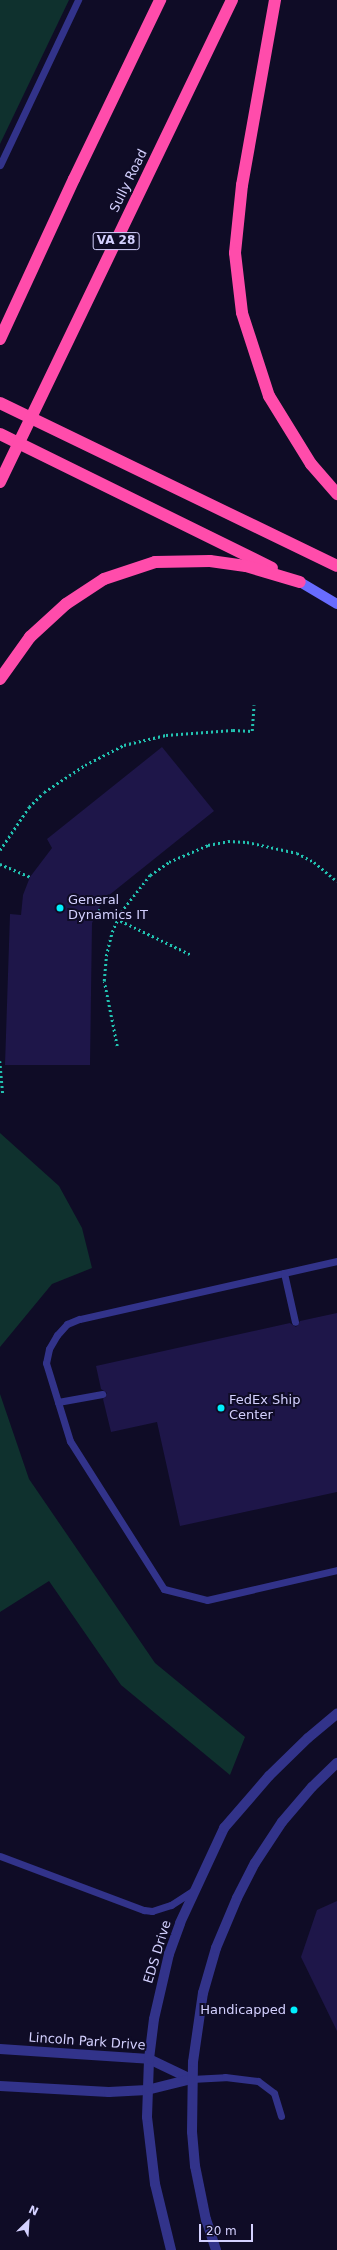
<!DOCTYPE html>
<style>
body{margin:0}
#map{position:relative;width:337px;height:2250px;overflow:hidden;background:#0f0c26;font-family:"DejaVu Sans",sans-serif}
div>[style]{position:absolute}
.green>*{inset:0;background:#0f312e}
.building>*{inset:0;background:#1e1649}
.path>*{height:2.5px;margin-top:-1.25px;transform-origin:0;background:repeating-linear-gradient(90deg,#22c2b1 0 2px,transparent 0 5px)}
.service>*{height:7px;margin:-3.5px;padding:0 3.5px;transform-origin:3.5px;border-radius:3.5px;background:#32338a}
.minor>*{height:10px;margin:-5px;padding:0 5px;transform-origin:5px;border-radius:5px;background:#32338a}
.tertiary>*{height:10px;margin:-5px;padding:0 5px;transform-origin:5px;border-radius:5px;background:#32338a}
.secondary>*{height:10px;margin:-5px;padding:0 5px;transform-origin:5px;border-radius:5px;background:#686cff}
.motorway>*{height:12px;margin:-6px;padding:0 6px;transform-origin:6px;border-radius:6px;background:#ff4cab}
.dots>*{width:11px;height:11px;translate:-50% -50%;box-sizing:border-box;border:2px solid #0f0c26;border-radius:50%}
span{translate:-50% -50%;white-space:nowrap;text-align:center;line-height:1.15;-webkit-text-stroke:4px #0f0c26;paint-order:stroke}
.shield-label span{padding:1px 3px;background:#0f0c26;border:1px solid;border-radius:3px;-webkit-text-stroke-width:0}
.shield-label{font-size:12px;color:#d4d1ff;font-weight:700}
.street-label{font-size:13px;color:#d4d1ff}
.poi-label{font-size:13px;color:#d4d1ff}
.left{translate:0 -50%;text-align:left}
.right{translate:-100% -50%;text-align:right}
.north{position:absolute;left:8px;top:2202px;width:40px;height:40px;-webkit-text-stroke:3px #0f0c26;paint-order:stroke;rotate:25deg;font-size:11px;font-weight:700;line-height:16px;text-align:center;color:#d4d1ff}
.north::after{content:'';display:block;margin:auto;width:14px;height:18px;background:#d4d1ff;clip-path:polygon(50% 0,100% 100%,50% 72%,0 100%)}
.scale{position:absolute;left:199px;top:2224px;width:54px;height:18px;box-sizing:border-box;border:2px solid #d4d1ff;border-top:0;padding-left:5px;font-size:12px;line-height:14px;white-space:nowrap;color:#d4d1ff;-webkit-text-stroke:3px #0f0c26;paint-order:stroke}
</style>
<div id="map">
<div class="green">
<i style="clip-path:polygon(0 0,69px 0,0 144px)"></i>
<i style="clip-path:polygon(0 1133px,59px 1186px,82px 1228px,92px 1268px,52px 1284px,0 1347px)"></i>
<i style="clip-path:polygon(0 1394px,29px 1479px,155px 1663px,245px 1737px,230px 1775px,121px 1685px,49px 1581px,0 1612px)"></i>
</div>
<div class="building">
<i style="clip-path:polygon(162px 747px,214px 811px,103px 900px,92px 923px,90px 1065px,5px 1065px,10px 914px,21px 915px,23px 895px,30px 877px,52px 848px,47px 839px)"></i>
<i style="clip-path:polygon(337px 1313px,337px 1492px,180px 1526px,157px 1422px,111px 1432px,103px 1399px,107px 1393px,101px 1389px,96px 1366px,290px 1323px,296px 1327px,300px 1321px)"></i>
<i style="clip-path:polygon(337px 1901px,337px 2031px,301px 1957px,317px 1910px)"></i>
</div>
<div class="path">
<i style="left:0;top:850px;width:52px;rotate:-56deg"></i>
<i style="left:29px;top:807px;width:21px;rotate:-45deg"></i>
<i style="left:44px;top:792px;width:49px;rotate:-33.4deg"></i>
<i style="left:85px;top:765px;width:44px;rotate:-27.1deg"></i>
<i style="left:124px;top:745px;width:43px;rotate:-13.4deg"></i>
<i style="left:166px;top:735px;width:67px;rotate:-4.3deg"></i>
<i style="left:233px;top:730px;width:19px;rotate:3deg"></i>
<i style="left:252px;top:731px;width:26px;rotate:-86deg"></i>
<i style="left:0;top:864px;width:33px;rotate:23deg"></i>
<i style="left:98px;top:910px;width:102px;rotate:25.6deg"></i>
<i style="left:117px;top:1046px;width:66px;rotate:-101.3deg"></i>
<i style="left:104px;top:981px;width:25px;rotate:-85deg"></i>
<i style="left:106px;top:956px;width:25px;rotate:-76deg"></i>
<i style="left:112px;top:932px;width:22px;rotate:-66deg"></i>
<i style="left:121px;top:912px;width:47px;rotate:-51.9deg"></i>
<i style="left:150px;top:875px;width:23px;rotate:-34deg"></i>
<i style="left:169px;top:862px;width:43px;rotate:-23.6deg"></i>
<i style="left:208px;top:845px;width:20px;rotate:-11deg"></i>
<i style="left:228px;top:841px;width:19px;rotate:3deg"></i>
<i style="left:247px;top:842px;width:51px;rotate:12.4deg"></i>
<i style="left:297px;top:853px;width:19px;rotate:28deg"></i>
<i style="left:314px;top:862px;width:30px;rotate:40deg"></i>
<i style="left:0;top:1061px;width:34px;rotate:85deg"></i>
</div>
<div class="service">
<i style="left:0;top:165px;width:183px;rotate:-64.7deg"></i>
<i style="left:337px;top:1261px;width:264px;rotate:167.3deg"></i>
<i style="left:79px;top:1319px;width:13px;rotate:157deg"></i>
<i style="left:67px;top:1324px;width:15px;rotate:132deg"></i>
<i style="left:57px;top:1335px;width:16px;rotate:120deg"></i>
<i style="left:49px;top:1349px;width:14px;rotate:102deg"></i>
<i style="left:46px;top:1363px;width:82px;rotate:72.9deg"></i>
<i style="left:70px;top:1441px;width:175px;rotate:57.6deg"></i>
<i style="left:164px;top:1589px;width:44px;rotate:14.3deg"></i>
<i style="left:207px;top:1600px;width:133px;rotate:-13deg"></i>
<i style="left:284px;top:1273px;width:50px;rotate:77.3deg"></i>
<i style="left:58px;top:1402px;width:45px;rotate:-10.3deg"></i>
<i style="left:0;top:1856px;width:154px;rotate:20.6deg"></i>
<i style="left:144px;top:1910px;width:8px;rotate:7deg"></i>
<i style="left:152px;top:1911px;width:20px;rotate:-18deg"></i>
<i style="left:171px;top:1905px;width:27px;rotate:-33deg"></i>
<i style="left:191px;top:2079px;width:34px;rotate:-3deg"></i>
<i style="left:225px;top:2077px;width:33px;rotate:7deg"></i>
<i style="left:258px;top:2081px;width:20px;rotate:37deg"></i>
<i style="left:274px;top:2093px;width:24px;rotate:73deg"></i>
</div>
<div class="minor">
<i style="left:0;top:2049px;width:149px;rotate:3.8deg"></i>
<i style="left:149px;top:2059px;width:47px;rotate:25.5deg"></i>
<i style="left:0;top:2086px;width:109px;rotate:3.2deg"></i>
<i style="left:109px;top:2092px;width:38px;rotate:-3deg"></i>
<i style="left:147px;top:2090px;width:45px;rotate:-14deg"></i>
</div>
<div class="tertiary">
<i style="left:171px;top:2250px;width:68px;rotate:-103.6deg"></i>
<i style="left:155px;top:2184px;width:67px;rotate:-96.8deg"></i>
<i style="left:147px;top:2117px;width:58px;rotate:-88deg"></i>
<i style="left:149px;top:2059px;width:40px;rotate:-82.9deg"></i>
<i style="left:154px;top:2019px;width:67px;rotate:-77deg"></i>
<i style="left:169px;top:1954px;width:33px;rotate:-70deg"></i>
<i style="left:180px;top:1923px;width:105px;rotate:-65.1deg"></i>
<i style="left:224px;top:1828px;width:69px;rotate:-49.1deg"></i>
<i style="left:269px;top:1776px;width:54px;rotate:-44.3deg"></i>
<i style="left:308px;top:1738px;width:38px;rotate:-40deg"></i>
<i style="left:216px;top:2250px;width:32px;rotate:-108deg"></i>
<i style="left:206px;top:2220px;width:55px;rotate:-101.5deg"></i>
<i style="left:195px;top:2166px;width:34px;rotate:-95deg"></i>
<i style="left:192px;top:2132px;width:70px;rotate:-89.2deg"></i>
<i style="left:193px;top:2062px;width:70px;rotate:-81.8deg"></i>
<i style="left:203px;top:1993px;width:47px;rotate:-73.9deg"></i>
<i style="left:216px;top:1948px;width:54px;rotate:-67.2deg"></i>
<i style="left:237px;top:1898px;width:39px;rotate:-63deg"></i>
<i style="left:255px;top:1863px;width:49px;rotate:-56.6deg"></i>
<i style="left:282px;top:1822px;width:46px;rotate:-49.4deg"></i>
<i style="left:312px;top:1787px;width:35px;rotate:-44deg"></i>
</div>
<div class="secondary">
<i style="left:300px;top:582px;width:43px;rotate:30.7deg"></i>
</div>
<div class="motorway">
<i style="left:275px;top:0;width:188px;rotate:100.1deg"></i>
<i style="left:242px;top:185px;width:68px;rotate:95.9deg"></i>
<i style="left:235px;top:253px;width:60px;rotate:83.3deg"></i>
<i style="left:242px;top:313px;width:87px;rotate:72deg"></i>
<i style="left:269px;top:396px;width:80px;rotate:58.3deg"></i>
<i style="left:311px;top:464px;width:40px;rotate:49deg"></i>
<i style="left:0;top:339px;width:176px;rotate:-65.2deg"></i>
<i style="left:74px;top:179px;width:199px;rotate:-64.3deg"></i>
<i style="left:0;top:403px;width:374px;rotate:25.8deg"></i>
<i style="left:0;top:434px;width:303px;rotate:26.2deg"></i>
<i style="left:0;top:482px;width:535px;rotate:-64.3deg"></i>
<i style="left:0;top:679px;width:52px;rotate:-54.5deg"></i>
<i style="left:30px;top:637px;width:49px;rotate:-42.5deg"></i>
<i style="left:66px;top:604px;width:45px;rotate:-33.3deg"></i>
<i style="left:104px;top:579px;width:54px;rotate:-18.4deg"></i>
<i style="left:155px;top:562px;width:55px;rotate:-1deg"></i>
<i style="left:210px;top:561px;width:36px;rotate:8deg"></i>
<i style="left:246px;top:566px;width:56px;rotate:16.5deg"></i>
</div>
<div class="dots">
<i style="left:60px;top:908px;background:#00effc"></i>
<i style="left:221px;top:1408px;background:#00effc"></i>
<i style="left:294px;top:2010px;background:#00effc"></i>
</div>
<div class="shield-label">
<span style="left:116px;top:241px">VA 28</span>
</div>
<div class="street-label">
<span style="left:129px;top:181px;rotate:-64deg">Sully Road</span>
<span style="left:158px;top:1952px;rotate:-73deg">EDS Drive</span>
<span style="left:87px;top:2042px;rotate:4deg">Lincoln Park Drive</span>
</div>
<div class="poi-label">
<span class="left" style="left:68px;top:908px">General<br>Dynamics IT</span>
<span class="left" style="left:229px;top:1408px">FedEx Ship<br>Center</span>
<span class="right" style="left:286px;top:2010px">Handicapped</span>
</div>
<div class="north">N</div>
<div class="scale">20 m</div>
</div>
